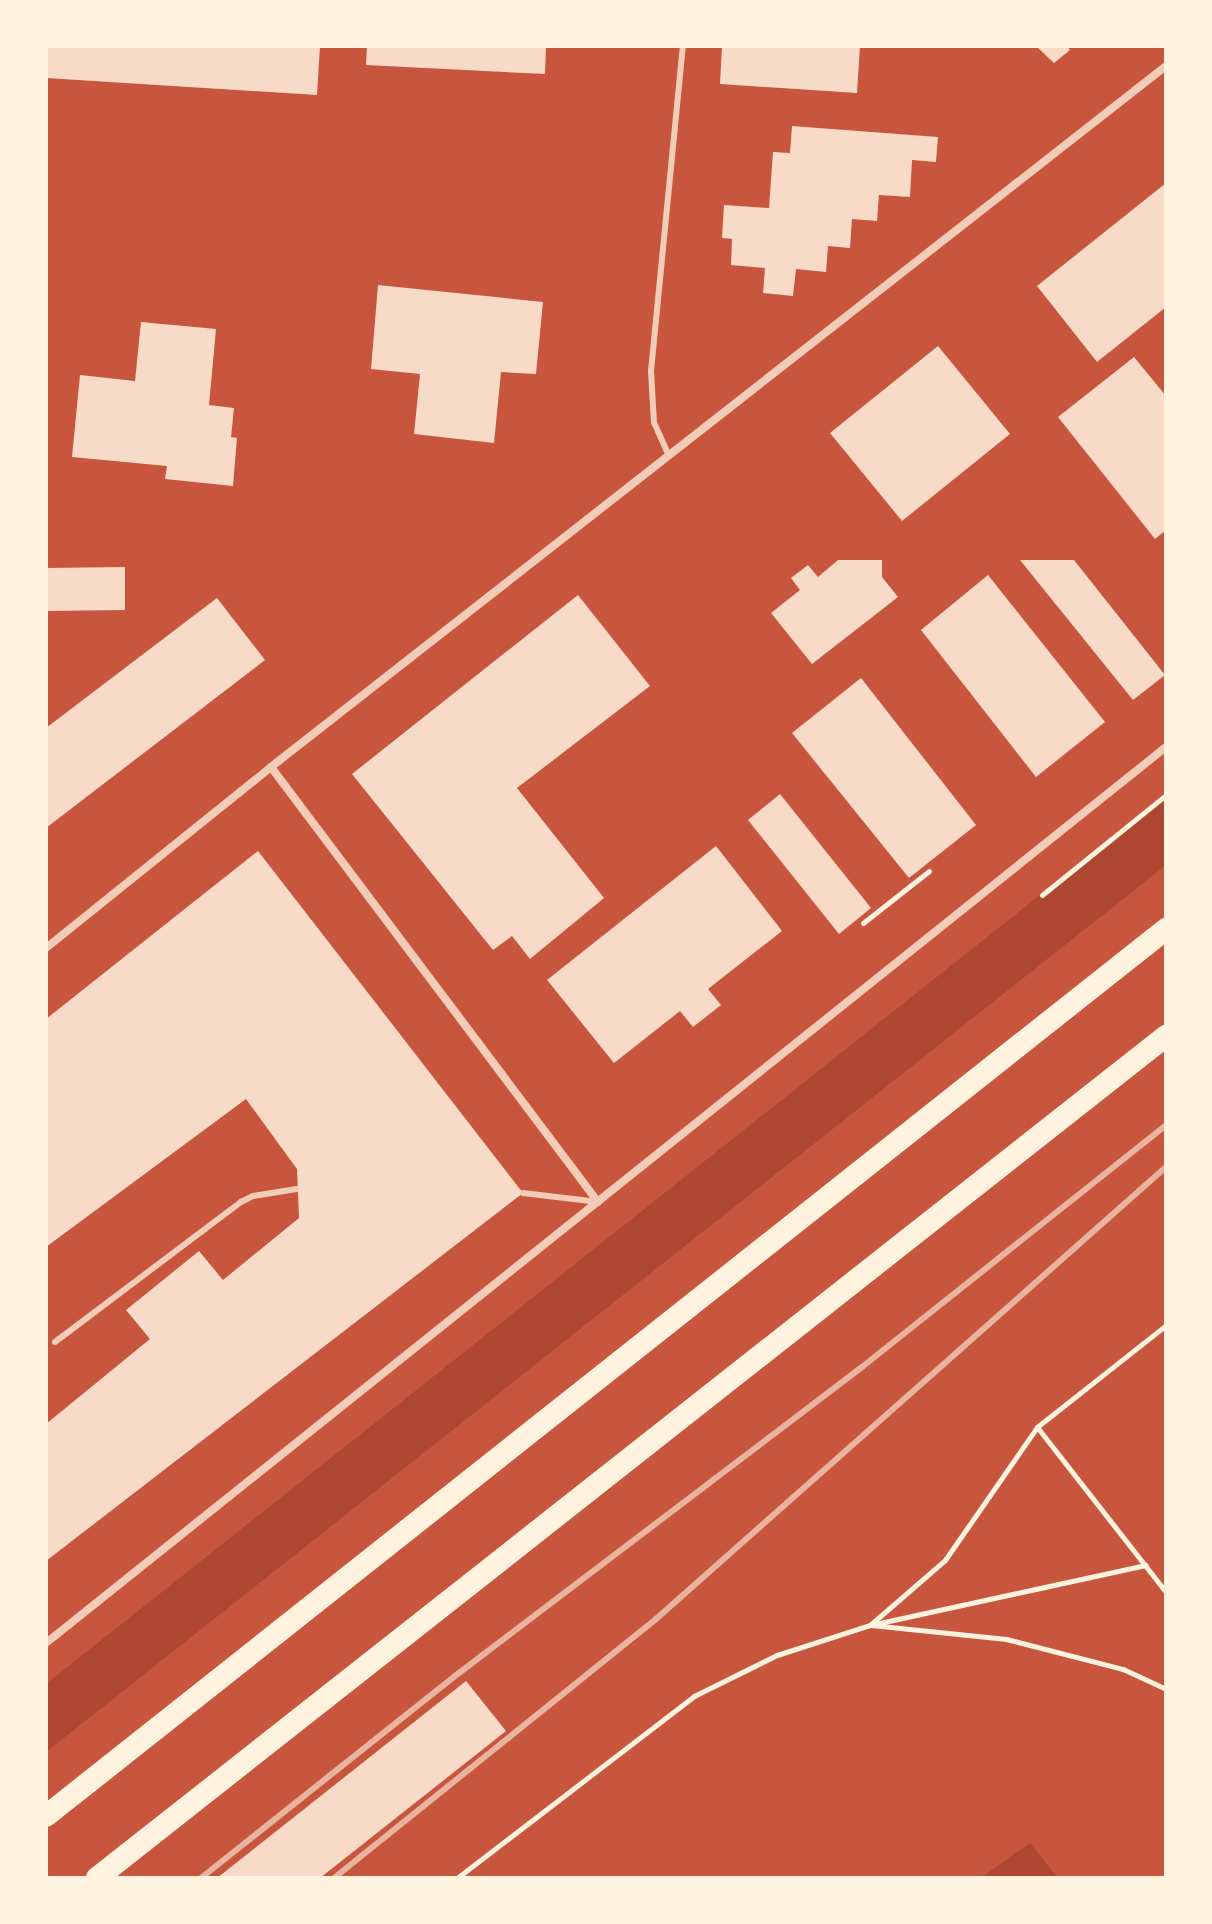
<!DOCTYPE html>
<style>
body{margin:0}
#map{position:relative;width:1212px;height:1924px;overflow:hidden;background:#c8553d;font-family:Quicksand,sans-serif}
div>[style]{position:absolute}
.green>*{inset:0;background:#ae4732}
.building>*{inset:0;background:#f7dbc8}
.path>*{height:5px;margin:-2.5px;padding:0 2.5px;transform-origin:2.5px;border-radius:2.5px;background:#fff3e0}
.service>*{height:6px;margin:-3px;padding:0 3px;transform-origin:3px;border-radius:3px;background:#f1ccb7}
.minor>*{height:8px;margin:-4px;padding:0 4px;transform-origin:4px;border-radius:4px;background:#f1ccb7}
.trunk>*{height:22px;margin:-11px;padding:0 11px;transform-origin:11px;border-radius:11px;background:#fff3e0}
.rail>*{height:6px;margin:-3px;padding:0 3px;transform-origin:3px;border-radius:3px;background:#e9b49f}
span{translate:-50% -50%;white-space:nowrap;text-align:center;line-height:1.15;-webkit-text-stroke:8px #fff3e0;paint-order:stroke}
.frame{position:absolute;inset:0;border:48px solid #fff3e0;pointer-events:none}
</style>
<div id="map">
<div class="green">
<i style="clip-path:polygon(1166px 795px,1166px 865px,46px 1752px,46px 1684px)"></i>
<i style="clip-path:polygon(1030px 1843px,1058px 1878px,981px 1878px)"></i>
</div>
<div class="building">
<i style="clip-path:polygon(46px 46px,320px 46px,317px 95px,46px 78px)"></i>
<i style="clip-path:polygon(367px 46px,546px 46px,545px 74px,366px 65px)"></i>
<i style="clip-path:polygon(722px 46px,860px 46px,857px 93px,720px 84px)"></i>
<i style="clip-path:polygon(1036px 46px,1067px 46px,1070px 50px,1054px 63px)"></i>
<i style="clip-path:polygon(792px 126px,938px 137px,936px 162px,912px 160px,910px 197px,879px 195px,877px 221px,852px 219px,850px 248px,828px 246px,826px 272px,796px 269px,793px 296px,763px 293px,765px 268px,731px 265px,732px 239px,722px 238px,724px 205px,769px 208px,773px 152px,790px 153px)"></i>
<i style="clip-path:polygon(1166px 183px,1166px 307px,1097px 362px,1037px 286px)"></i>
<i style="clip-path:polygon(378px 285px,543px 302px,536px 374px,501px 372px,494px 443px,414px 434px,420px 374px,371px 369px)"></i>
<i style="clip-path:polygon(141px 322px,216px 329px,209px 405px,234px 408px,231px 437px,237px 438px,233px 486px,165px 479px,167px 466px,72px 457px,80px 375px,135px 381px)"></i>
<i style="clip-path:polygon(938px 346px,1010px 434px,902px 521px,830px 433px)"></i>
<i style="clip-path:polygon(1134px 357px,1166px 396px,1166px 530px,1155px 539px,1058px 417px)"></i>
<i style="clip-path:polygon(838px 560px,882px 560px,882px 577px,898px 597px,812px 664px,771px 613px,800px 590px,791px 578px,808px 565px,818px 577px)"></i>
<i style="clip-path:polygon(1020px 560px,1074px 560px,1165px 675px,1133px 700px)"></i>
<i style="clip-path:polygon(125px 567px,125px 610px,46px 611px,46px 568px)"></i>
<i style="clip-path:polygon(988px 575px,1105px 722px,1036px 777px,921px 630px)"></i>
<i style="clip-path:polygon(578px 595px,650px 686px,517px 788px,604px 898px,530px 959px,512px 936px,493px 950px,352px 774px)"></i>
<i style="clip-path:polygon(217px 598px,265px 660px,46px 828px,46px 728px)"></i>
<i style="clip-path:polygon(861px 678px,976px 825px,909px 878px,792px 733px)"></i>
<i style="clip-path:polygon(780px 794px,871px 908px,839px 934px,748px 820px)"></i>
<i style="clip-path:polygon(716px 846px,782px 931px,708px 989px,721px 1005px,693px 1027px,680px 1011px,614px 1063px,547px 980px)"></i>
<i style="clip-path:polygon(258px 851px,523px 1193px,46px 1561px,46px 1424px,150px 1339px,126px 1310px,199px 1251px,223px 1280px,299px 1218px,297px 1169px,246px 1099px,46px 1247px,46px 1019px)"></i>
<i style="clip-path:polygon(466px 1681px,506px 1731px,320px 1878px,217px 1878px)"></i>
</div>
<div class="path">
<i style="left:1042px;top:895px;width:159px;rotate:-38.9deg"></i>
<i style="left:863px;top:923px;width:84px;rotate:-38.2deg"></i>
<i style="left:1037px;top:1427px;width:209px;rotate:52deg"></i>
<i style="left:875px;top:1624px;width:277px;rotate:-12.3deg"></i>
<i style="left:871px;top:1625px;width:136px;rotate:5.9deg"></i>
<i style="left:1006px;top:1639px;width:121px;rotate:14.4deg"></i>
<i style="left:1123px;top:1669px;width:47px;rotate:24.9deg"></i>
<i style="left:457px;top:1878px;width:299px;rotate:-37.5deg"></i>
<i style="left:694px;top:1696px;width:93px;rotate:-26.3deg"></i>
<i style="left:777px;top:1655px;width:98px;rotate:-17.9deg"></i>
<i style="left:870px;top:1625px;width:99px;rotate:-40.9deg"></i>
<i style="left:945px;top:1560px;width:162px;rotate:-55.3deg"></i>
<i style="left:1037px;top:1427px;width:164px;rotate:-38.3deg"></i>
</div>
<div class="service">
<i style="left:669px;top:456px;width:36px;rotate:-114deg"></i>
<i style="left:654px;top:423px;width:52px;rotate:-93.3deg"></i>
<i style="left:651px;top:371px;width:327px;rotate:-84.4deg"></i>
<i style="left:523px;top:1193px;width:76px;rotate:6.8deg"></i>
<i style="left:55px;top:1342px;width:233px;rotate:-37deg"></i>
<i style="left:241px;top:1202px;width:13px;rotate:-27deg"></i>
<i style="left:253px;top:1196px;width:44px;rotate:-9.2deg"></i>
</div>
<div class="minor">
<i style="left:271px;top:767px;width:544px;rotate:53.07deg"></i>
<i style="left:46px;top:948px;width:289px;rotate:-38.8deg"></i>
<i style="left:271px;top:767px;width:1137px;rotate:-38.07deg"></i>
<i style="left:46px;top:1643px;width:1434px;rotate:-38.66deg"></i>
</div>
<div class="trunk">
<i style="left:46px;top:1816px;width:1429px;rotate:-38.38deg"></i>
<i style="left:97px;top:1878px;width:1361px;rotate:-38.23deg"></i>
</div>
<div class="rail">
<i style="left:201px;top:1878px;width:330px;rotate:-38.5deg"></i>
<i style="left:459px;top:1673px;width:506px;rotate:-37.21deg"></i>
<i style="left:862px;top:1367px;width:389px;rotate:-38.5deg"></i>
<i style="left:334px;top:1878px;width:413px;rotate:-38.8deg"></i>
<i style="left:656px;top:1619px;width:681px;rotate:-41.55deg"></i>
</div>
<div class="frame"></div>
</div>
